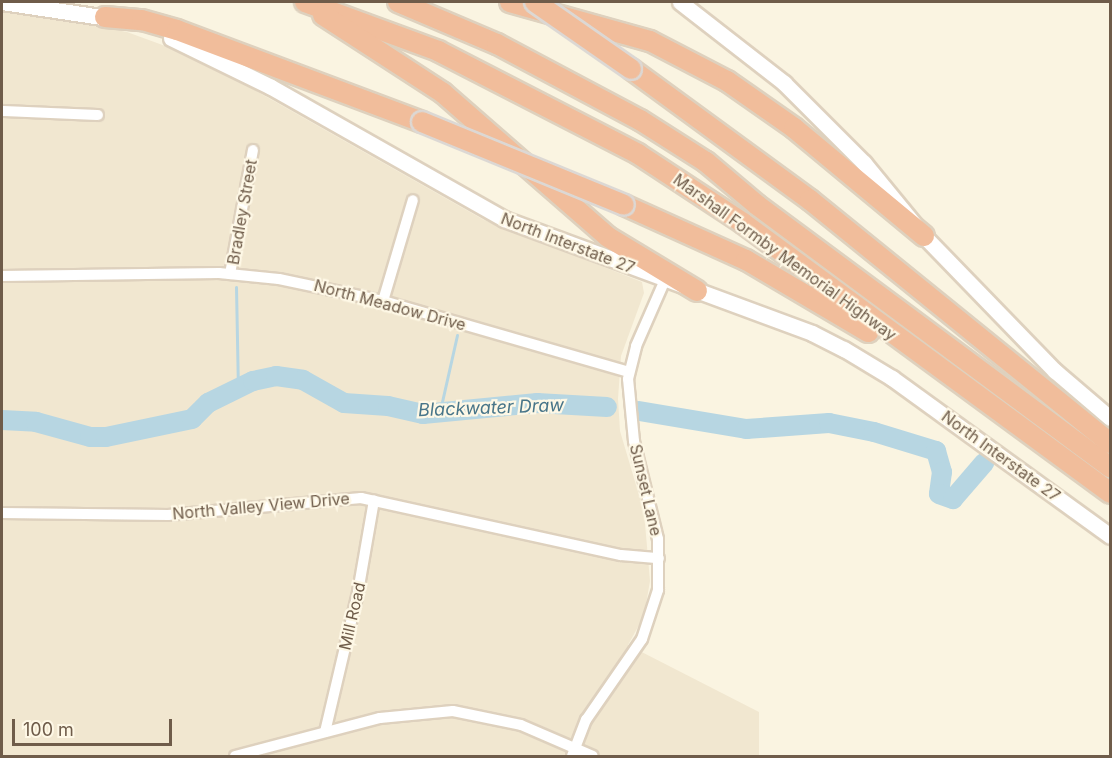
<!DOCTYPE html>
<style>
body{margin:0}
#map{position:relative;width:1112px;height:758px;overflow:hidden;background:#faf4e1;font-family:Inter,sans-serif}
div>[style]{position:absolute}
.residential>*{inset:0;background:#f1e7d0}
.stream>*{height:3px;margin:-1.5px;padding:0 1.5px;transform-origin:1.5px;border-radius:1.5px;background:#b7d6e2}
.river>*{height:20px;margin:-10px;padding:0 10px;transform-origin:10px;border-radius:10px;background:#b7d6e2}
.roads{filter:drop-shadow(2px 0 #ded1be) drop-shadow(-2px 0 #ded1be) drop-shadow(0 2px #ded1be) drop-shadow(0 -2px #ded1be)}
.street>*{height:10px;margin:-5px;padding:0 5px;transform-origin:5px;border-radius:5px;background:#fff}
.secondary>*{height:15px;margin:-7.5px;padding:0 7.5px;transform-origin:7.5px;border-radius:7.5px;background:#fff}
.highway>*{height:20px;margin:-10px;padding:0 10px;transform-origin:10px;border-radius:10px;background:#f1bd9b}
.bridges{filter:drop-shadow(2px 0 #dcd8d4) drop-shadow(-2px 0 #dcd8d4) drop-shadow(0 2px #dcd8d4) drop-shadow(0 -2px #dcd8d4)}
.highway-bridge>*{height:20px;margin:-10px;padding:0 10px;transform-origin:10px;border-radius:10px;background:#f1bd9b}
span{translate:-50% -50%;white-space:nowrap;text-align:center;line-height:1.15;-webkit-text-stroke:4.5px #fef8e6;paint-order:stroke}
.street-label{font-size:16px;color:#6f5c4a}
.water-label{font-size:18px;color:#487589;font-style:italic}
.frame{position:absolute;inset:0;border:3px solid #6f5c4a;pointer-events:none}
.scale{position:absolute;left:12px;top:719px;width:160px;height:27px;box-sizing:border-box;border:3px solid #6f5c4a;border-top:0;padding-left:8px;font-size:18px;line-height:21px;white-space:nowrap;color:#6f5c4a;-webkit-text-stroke:4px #fef8e6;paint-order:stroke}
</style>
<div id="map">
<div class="residential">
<i style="clip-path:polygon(2px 9px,127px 32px,198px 58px,484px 220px,642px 282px,644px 293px,621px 356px,618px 399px,620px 431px,644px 512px,650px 581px,644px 616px,628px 645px,759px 712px,759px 756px,2px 756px)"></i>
</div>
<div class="stream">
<i style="left:236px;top:287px;width:102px;rotate:88.9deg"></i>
<i style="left:439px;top:415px;width:82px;rotate:-77.3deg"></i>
</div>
<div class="river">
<i style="left:639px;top:411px;width:109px;rotate:9.5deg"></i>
<i style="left:746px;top:429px;width:83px;rotate:-4.1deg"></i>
<i style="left:829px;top:423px;width:46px;rotate:11.3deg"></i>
<i style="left:874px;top:432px;width:65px;rotate:17deg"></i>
<i style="left:936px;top:451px;width:22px;rotate:74deg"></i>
<i style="left:942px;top:472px;width:22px;rotate:98deg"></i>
<i style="left:939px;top:494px;width:15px;rotate:20deg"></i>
<i style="left:953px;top:499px;width:48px;rotate:-49.3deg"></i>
<i style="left:2px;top:420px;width:34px;rotate:3deg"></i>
<i style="left:36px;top:422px;width:56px;rotate:15.5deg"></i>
<i style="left:90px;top:437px;width:16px"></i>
<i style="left:106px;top:437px;width:88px;rotate:-11.8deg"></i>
<i style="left:192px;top:419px;width:23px;rotate:-45deg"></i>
<i style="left:208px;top:403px;width:50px;rotate:-26.1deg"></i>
<i style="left:253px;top:381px;width:24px;rotate:-12deg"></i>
<i style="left:276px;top:376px;width:27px;rotate:8deg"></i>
<i style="left:303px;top:380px;width:47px;rotate:29.3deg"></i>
<i style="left:344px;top:403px;width:44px;rotate:3.9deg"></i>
<i style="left:388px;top:406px;width:36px;rotate:13deg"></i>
<i style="left:423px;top:414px;width:115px;rotate:-5.5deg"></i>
<i style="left:537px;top:403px;width:70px;rotate:3.3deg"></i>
</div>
<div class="roads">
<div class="street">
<i style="left:2px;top:111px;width:96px;rotate:2.4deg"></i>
<i style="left:230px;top:274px;width:126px;rotate:-79.5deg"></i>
<i style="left:2px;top:276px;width:217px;rotate:-0.8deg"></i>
<i style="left:219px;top:273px;width:60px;rotate:5.7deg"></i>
<i style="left:279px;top:279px;width:106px;rotate:11.9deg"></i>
<i style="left:383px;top:301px;width:256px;rotate:16.1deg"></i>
<i style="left:383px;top:301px;width:105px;rotate:-73.5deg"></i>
<i style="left:2px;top:513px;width:166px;rotate:0.7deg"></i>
<i style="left:168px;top:515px;width:194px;rotate:-5deg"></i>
<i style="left:361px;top:498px;width:266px;rotate:12.4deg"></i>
<i style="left:621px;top:555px;width:38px;rotate:5deg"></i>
<i style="left:325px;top:732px;width:144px;rotate:-76.7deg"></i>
<i style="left:358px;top:592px;width:93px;rotate:-80.1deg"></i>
<i style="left:235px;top:756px;width:150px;rotate:-14.7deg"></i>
<i style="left:380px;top:718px;width:73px;rotate:-5.5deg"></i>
<i style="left:453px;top:711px;width:69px;rotate:11.6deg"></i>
<i style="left:521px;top:725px;width:78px;rotate:23.3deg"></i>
<i style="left:572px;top:756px;width:39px;rotate:-69deg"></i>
<i style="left:586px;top:720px;width:98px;rotate:-55.3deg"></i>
<i style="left:642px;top:639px;width:52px;rotate:-71.9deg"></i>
<i style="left:658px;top:590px;width:51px;rotate:-90deg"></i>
<i style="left:658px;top:539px;width:101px;rotate:-103.8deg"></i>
<i style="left:634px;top:441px;width:62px;rotate:-95.5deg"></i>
<i style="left:628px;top:379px;width:34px;rotate:-76deg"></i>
<i style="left:636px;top:346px;width:72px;rotate:-66.3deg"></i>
</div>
<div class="secondary">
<i style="left:2px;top:2px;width:113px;rotate:8.6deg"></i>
<i style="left:680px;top:2px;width:132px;rotate:37.9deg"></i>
<i style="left:784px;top:83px;width:113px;rotate:45deg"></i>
<i style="left:864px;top:163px;width:94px;rotate:50.6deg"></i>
<i style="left:924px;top:236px;width:188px;rotate:45.9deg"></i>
<i style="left:1055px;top:371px;width:72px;rotate:40.5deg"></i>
<i style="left:171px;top:38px;width:111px;rotate:26.1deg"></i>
<i style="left:271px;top:87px;width:268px;rotate:29.5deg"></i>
<i style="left:504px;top:219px;width:328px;rotate:20.3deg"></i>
<i style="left:812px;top:333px;width:36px;rotate:27deg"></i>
<i style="left:844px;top:349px;width:56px;rotate:31.1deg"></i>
<i style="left:892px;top:378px;width:269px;rotate:35.9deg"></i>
</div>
<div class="highway">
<i style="left:305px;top:2px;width:142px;rotate:20.2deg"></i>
<i style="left:438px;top:51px;width:225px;rotate:27.2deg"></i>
<i style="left:638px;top:154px;width:126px;rotate:33.3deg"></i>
<i style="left:743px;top:223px;width:456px;rotate:36.3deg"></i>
<i style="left:398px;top:2px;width:108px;rotate:23deg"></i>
<i style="left:497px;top:44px;width:162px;rotate:28deg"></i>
<i style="left:640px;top:120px;width:78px;rotate:32.5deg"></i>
<i style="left:706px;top:162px;width:67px;rotate:40.1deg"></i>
<i style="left:757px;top:205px;width:440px;rotate:36.6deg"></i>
<i style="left:510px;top:2px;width:145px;rotate:15.6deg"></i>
<i style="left:650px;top:41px;width:87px;rotate:27.5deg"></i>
<i style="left:727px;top:81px;width:82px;rotate:35deg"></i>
<i style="left:794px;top:128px;width:169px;rotate:39.7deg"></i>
<i style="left:323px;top:15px;width:143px;rotate:33deg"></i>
<i style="left:443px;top:93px;width:219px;rotate:41.1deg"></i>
<i style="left:608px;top:237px;width:104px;rotate:31.2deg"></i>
<i style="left:105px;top:17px;width:37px;rotate:5deg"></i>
<i style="left:142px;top:20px;width:36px;rotate:16deg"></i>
<i style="left:177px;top:30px;width:262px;rotate:20.6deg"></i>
<i style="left:631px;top:69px;width:222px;rotate:36.2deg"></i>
<i style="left:810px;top:200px;width:386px;rotate:39deg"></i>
<i style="left:624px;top:205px;width:134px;rotate:24.3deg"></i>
<i style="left:746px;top:260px;width:142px;rotate:30.5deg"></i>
</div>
</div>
<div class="bridges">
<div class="highway-bridge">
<i style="left:535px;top:2px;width:117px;rotate:34.9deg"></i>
<i style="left:422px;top:122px;width:218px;rotate:22.3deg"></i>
</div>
</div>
<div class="street-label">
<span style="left:242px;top:212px;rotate:-80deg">Bradley Street</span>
<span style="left:568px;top:243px;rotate:21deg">North Interstate 27</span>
<span style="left:785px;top:257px;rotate:36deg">Marshall Formby Memorial Highway</span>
<span style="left:390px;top:305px;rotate:15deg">North Meadow Drive</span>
<span style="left:1001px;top:456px;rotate:36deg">North Interstate 27</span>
<span style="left:646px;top:490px;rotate:77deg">Sunset Lane</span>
<span style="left:261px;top:506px;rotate:-5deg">North Valley View Drive</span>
<span style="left:352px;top:616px;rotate:-77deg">Mill Road</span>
</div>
<div class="water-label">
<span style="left:491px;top:408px;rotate:-2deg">Blackwater Draw</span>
</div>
<div class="frame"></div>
<div class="scale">100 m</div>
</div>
